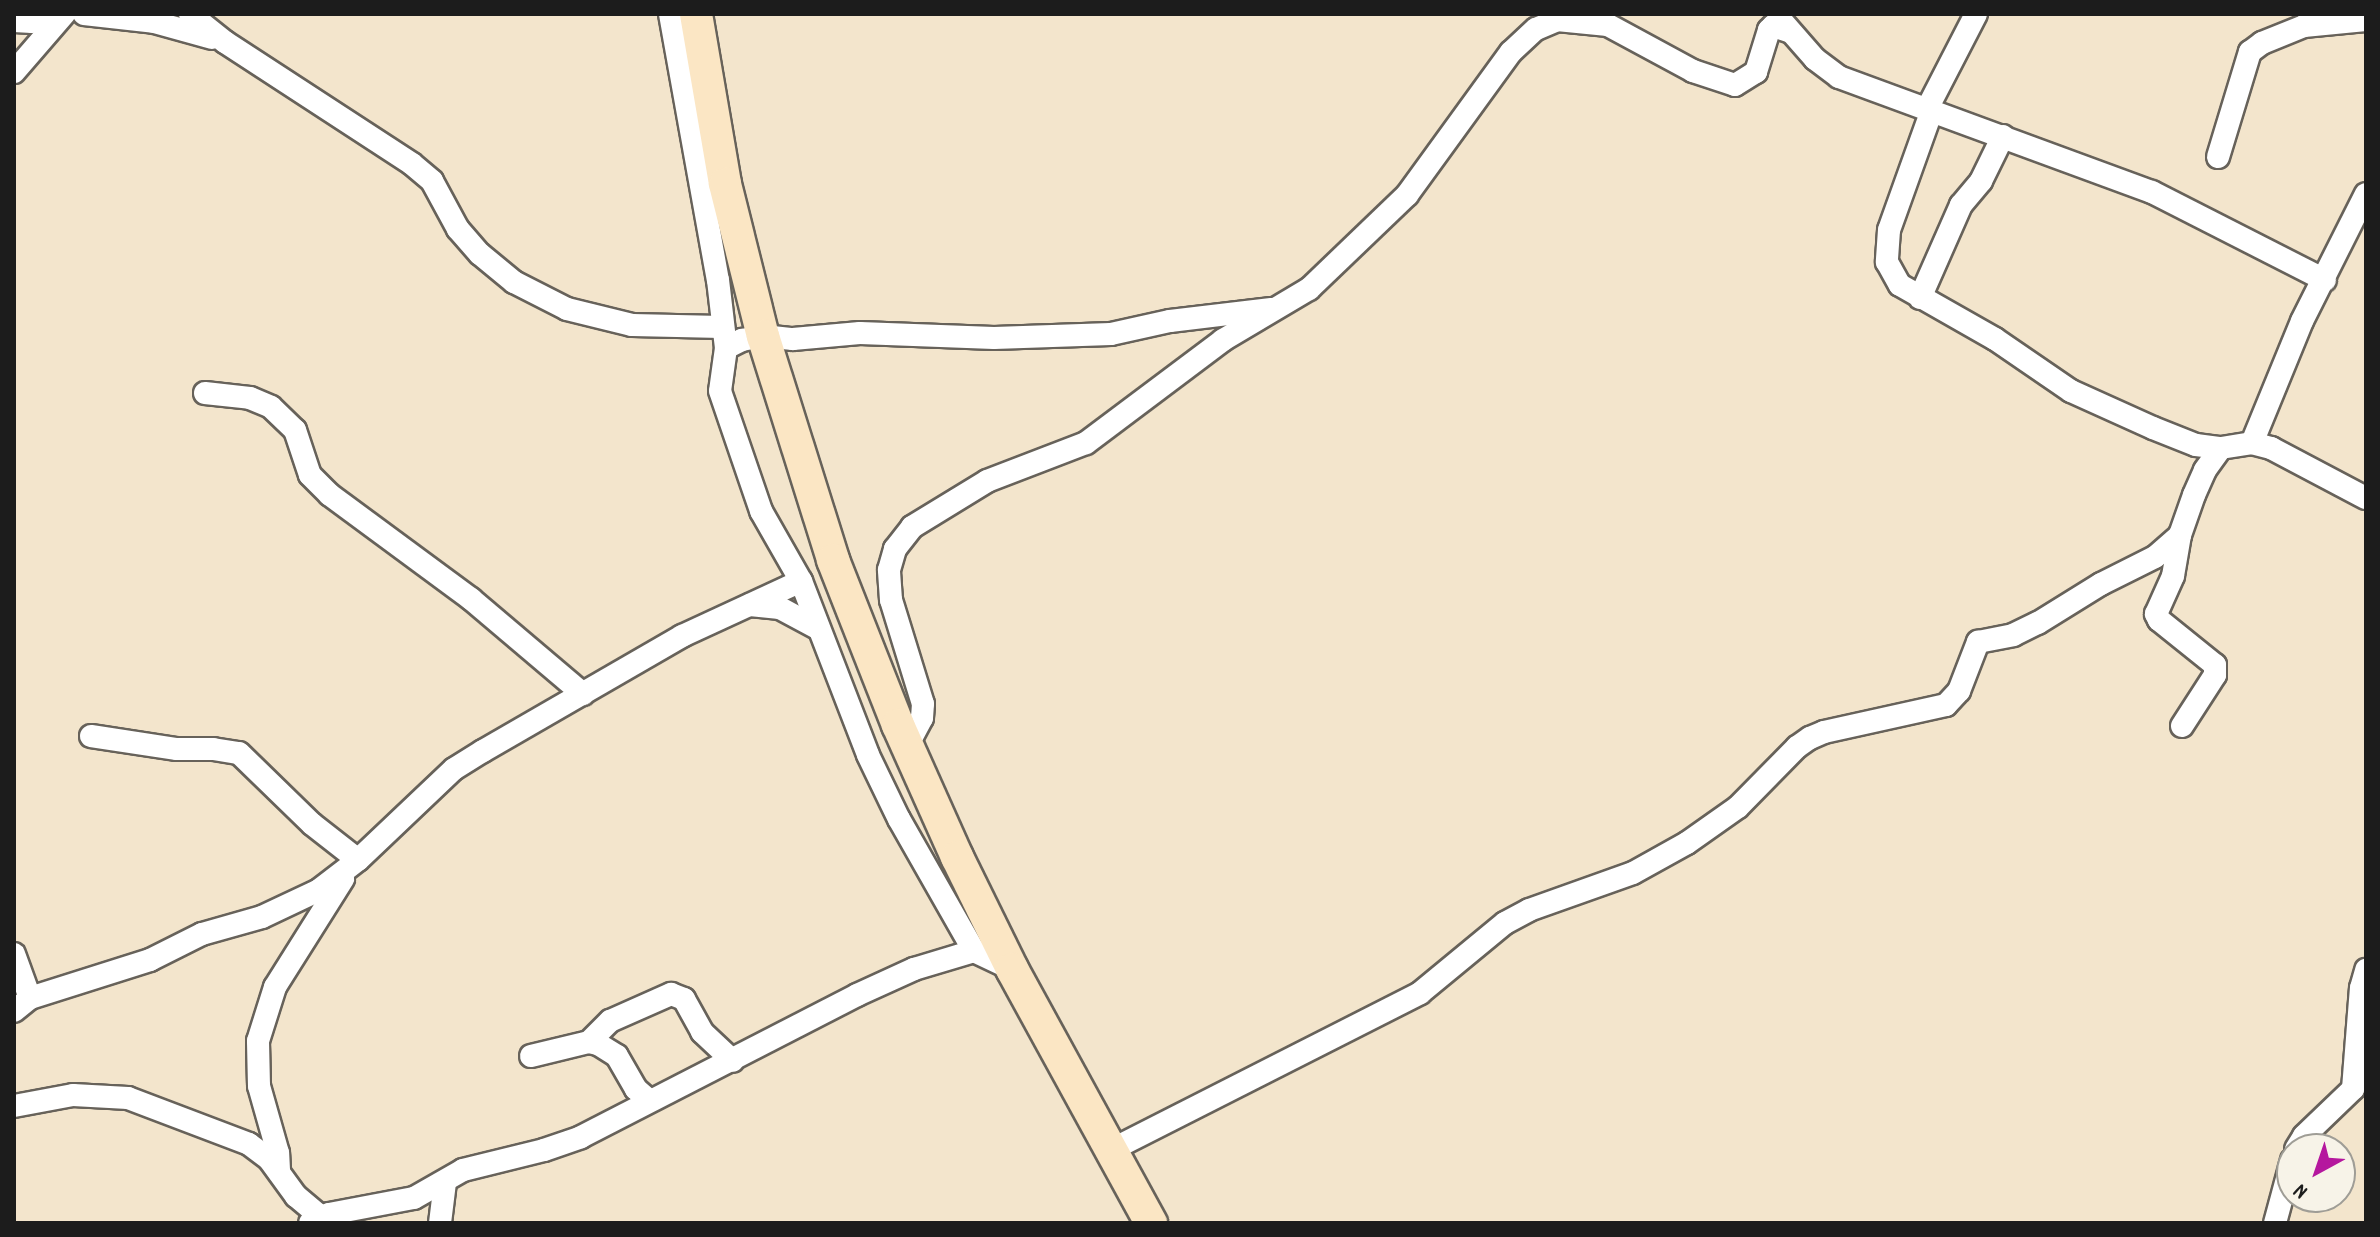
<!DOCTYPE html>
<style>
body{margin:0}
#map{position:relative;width:2380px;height:1237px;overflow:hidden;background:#f3e5cc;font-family:Dekko,sans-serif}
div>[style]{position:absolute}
.roads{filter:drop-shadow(2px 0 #67625a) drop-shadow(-2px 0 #67625a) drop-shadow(0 2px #67625a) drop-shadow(0 -2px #67625a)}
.street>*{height:22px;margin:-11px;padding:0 11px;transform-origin:11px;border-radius:11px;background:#fff}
.secondary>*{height:32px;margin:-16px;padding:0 16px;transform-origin:16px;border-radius:16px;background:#fbe6c4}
span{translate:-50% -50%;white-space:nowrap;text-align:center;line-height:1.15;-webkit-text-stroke:6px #f7f3e8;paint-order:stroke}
.frame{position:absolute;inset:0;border:16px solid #1c1c1c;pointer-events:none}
.north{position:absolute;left:2276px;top:1133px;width:80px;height:80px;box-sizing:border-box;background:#f7f3e8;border:2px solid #9f9d96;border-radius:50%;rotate:220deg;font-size:22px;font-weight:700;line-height:32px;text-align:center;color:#1c1c1c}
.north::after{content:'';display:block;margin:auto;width:28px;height:36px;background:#b5179e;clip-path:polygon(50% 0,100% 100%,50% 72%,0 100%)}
</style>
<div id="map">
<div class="roads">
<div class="street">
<i style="left:84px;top:14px;width:70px;rotate:6.5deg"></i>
<i style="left:154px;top:22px;width:60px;rotate:15.4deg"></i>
<i style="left:190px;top:14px;width:45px;rotate:38.7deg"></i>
<i style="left:225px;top:42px;width:223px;rotate:33.1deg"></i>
<i style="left:412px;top:164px;width:26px;rotate:40deg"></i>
<i style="left:432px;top:181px;width:55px;rotate:61.6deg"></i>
<i style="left:458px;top:229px;width:33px;rotate:49deg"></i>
<i style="left:480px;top:254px;width:44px;rotate:39.5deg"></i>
<i style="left:514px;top:282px;width:59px;rotate:27deg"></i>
<i style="left:567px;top:309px;width:67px;rotate:13.8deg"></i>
<i style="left:632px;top:325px;width:90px;rotate:1.3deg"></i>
<i style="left:670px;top:14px;width:270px;rotate:79.8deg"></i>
<i style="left:718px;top:280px;width:68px;rotate:83.3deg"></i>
<i style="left:726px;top:348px;width:43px;rotate:97.9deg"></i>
<i style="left:720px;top:391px;width:127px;rotate:71.1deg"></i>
<i style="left:761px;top:511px;width:81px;rotate:60.3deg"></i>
<i style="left:801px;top:581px;width:186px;rotate:68.9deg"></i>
<i style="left:868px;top:755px;width:71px;rotate:64.2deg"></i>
<i style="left:899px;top:819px;width:152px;rotate:60.4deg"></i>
<i style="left:974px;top:951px;width:42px;rotate:25.3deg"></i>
<i style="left:1780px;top:19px;width:53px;rotate:48.8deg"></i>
<i style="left:1815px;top:59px;width:30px;rotate:37deg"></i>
<i style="left:1839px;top:77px;width:333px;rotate:20.2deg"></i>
<i style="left:2152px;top:192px;width:194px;rotate:27deg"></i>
<i style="left:14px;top:21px;width:18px;rotate:3deg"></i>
<i style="left:32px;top:22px;width:29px;rotate:-16deg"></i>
<i style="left:14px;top:72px;width:77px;rotate:-49.2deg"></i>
<i style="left:1927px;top:109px;width:107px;rotate:-62.7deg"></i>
<i style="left:1932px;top:110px;width:127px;rotate:109.7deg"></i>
<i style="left:1889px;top:230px;width:32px;rotate:94deg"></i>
<i style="left:1887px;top:262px;width:26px;rotate:61deg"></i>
<i style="left:1900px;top:285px;width:109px;rotate:29.6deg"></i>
<i style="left:1995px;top:339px;width:92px;rotate:34.4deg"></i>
<i style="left:2071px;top:391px;width:90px;rotate:24.3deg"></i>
<i style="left:2153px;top:428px;width:46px;rotate:21.6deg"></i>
<i style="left:2196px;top:445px;width:25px;rotate:7deg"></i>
<i style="left:2221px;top:448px;width:31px;rotate:-9deg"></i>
<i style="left:2252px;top:443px;width:20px;rotate:15deg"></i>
<i style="left:2271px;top:448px;width:107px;rotate:27.8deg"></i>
<i style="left:2218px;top:157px;width:110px;rotate:-73.1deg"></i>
<i style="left:2250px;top:52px;width:15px;rotate:-37deg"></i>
<i style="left:2262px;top:43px;width:45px;rotate:-22deg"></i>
<i style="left:2304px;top:26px;width:62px;rotate:-5.5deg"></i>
<i style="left:1920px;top:298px;width:102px;rotate:-66.2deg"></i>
<i style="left:1961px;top:205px;width:31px;rotate:-50deg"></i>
<i style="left:1981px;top:181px;width:50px;rotate:-63.9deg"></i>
<i style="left:726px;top:348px;width:18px;rotate:-27deg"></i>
<i style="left:742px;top:340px;width:21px;rotate:-11deg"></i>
<i style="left:763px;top:336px;width:30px;rotate:6deg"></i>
<i style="left:793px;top:339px;width:67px;rotate:-5.1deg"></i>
<i style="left:860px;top:333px;width:134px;rotate:2.1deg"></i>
<i style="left:994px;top:338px;width:117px;rotate:-2deg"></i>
<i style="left:1111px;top:334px;width:60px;rotate:-12.4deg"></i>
<i style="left:1170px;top:321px;width:102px;rotate:-6.8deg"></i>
<i style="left:205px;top:393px;width:45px;rotate:6.3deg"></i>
<i style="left:250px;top:398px;width:23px;rotate:23deg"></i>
<i style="left:271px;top:407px;width:33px;rotate:44deg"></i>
<i style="left:295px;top:430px;width:47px;rotate:71.6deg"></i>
<i style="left:310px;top:475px;width:28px;rotate:45deg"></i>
<i style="left:330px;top:495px;width:175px;rotate:36.4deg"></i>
<i style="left:471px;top:599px;width:147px;rotate:40.3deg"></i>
<i style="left:2252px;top:443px;width:132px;rotate:-67.7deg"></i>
<i style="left:2302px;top:321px;width:142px;rotate:-63.3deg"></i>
<i style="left:750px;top:605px;width:30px;rotate:6deg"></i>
<i style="left:780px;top:608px;width:44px;rotate:28.3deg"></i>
<i style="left:2182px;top:726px;width:61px;rotate:-57.1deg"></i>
<i style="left:2215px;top:675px;width:10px;rotate:-90deg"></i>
<i style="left:2215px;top:665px;width:72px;rotate:-141.2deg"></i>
<i style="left:2159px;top:620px;width:7px;rotate:-117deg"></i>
<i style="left:2156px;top:614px;width:42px;rotate:-65.9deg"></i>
<i style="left:2173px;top:576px;width:42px;rotate:-80.3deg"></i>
<i style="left:2180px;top:535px;width:42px;rotate:-70.7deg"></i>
<i style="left:2194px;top:495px;width:27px;rotate:-66deg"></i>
<i style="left:2205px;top:470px;width:27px;rotate:-54deg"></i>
<i style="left:91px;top:736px;width:87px;rotate:8.6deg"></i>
<i style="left:177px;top:749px;width:36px"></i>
<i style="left:213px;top:749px;width:26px;rotate:9deg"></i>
<i style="left:239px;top:753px;width:102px;rotate:44.2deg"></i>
<i style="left:312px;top:824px;width:58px;rotate:38deg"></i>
<i style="left:907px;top:746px;width:32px;rotate:-62deg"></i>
<i style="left:922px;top:718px;width:14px;rotate:-86deg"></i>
<i style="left:923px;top:704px;width:109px;rotate:-107.1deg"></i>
<i style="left:891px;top:600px;width:30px;rotate:-94deg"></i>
<i style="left:889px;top:570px;width:22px;rotate:-74deg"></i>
<i style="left:895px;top:549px;width:28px;rotate:-52deg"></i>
<i style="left:912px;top:527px;width:88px;rotate:-31.5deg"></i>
<i style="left:987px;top:481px;width:106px;rotate:-21deg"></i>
<i style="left:1086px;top:443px;width:171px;rotate:-36.9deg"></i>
<i style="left:1223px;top:340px;width:100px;rotate:-30.7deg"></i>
<i style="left:1309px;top:289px;width:136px;rotate:-43.8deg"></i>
<i style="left:1407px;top:195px;width:177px;rotate:-54deg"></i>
<i style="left:1511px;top:52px;width:34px;rotate:-43deg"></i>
<i style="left:1536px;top:29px;width:23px;rotate:-23deg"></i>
<i style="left:1557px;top:20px;width:51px;rotate:5.6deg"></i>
<i style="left:1608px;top:25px;width:97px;rotate:28.4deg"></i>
<i style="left:1693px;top:71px;width:44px;rotate:18.4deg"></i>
<i style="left:1735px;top:85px;width:25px;rotate:-32deg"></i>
<i style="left:1756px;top:72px;width:44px;rotate:-72.8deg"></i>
<i style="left:1769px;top:30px;width:6px;rotate:-45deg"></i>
<i style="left:1773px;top:26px;width:16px;rotate:18deg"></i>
<i style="left:14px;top:954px;width:47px;rotate:70deg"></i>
<i style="left:14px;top:1011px;width:21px;rotate:-39deg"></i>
<i style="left:30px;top:998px;width:126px;rotate:-17.6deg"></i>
<i style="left:150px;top:960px;width:58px;rotate:-26.6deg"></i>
<i style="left:202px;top:934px;width:62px;rotate:-15.8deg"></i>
<i style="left:262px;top:917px;width:63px;rotate:-25.3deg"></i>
<i style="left:319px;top:890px;width:49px;rotate:-37.6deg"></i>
<i style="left:358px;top:860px;width:132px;rotate:-43.5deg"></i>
<i style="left:454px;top:769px;width:34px;rotate:-32deg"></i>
<i style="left:483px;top:751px;width:230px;rotate:-30deg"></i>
<i style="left:682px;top:636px;width:131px;rotate:-24.8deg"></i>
<i style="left:589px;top:1042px;width:30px;rotate:-45deg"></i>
<i style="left:610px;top:1021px;width:67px;rotate:-23.9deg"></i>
<i style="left:671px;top:994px;width:14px;rotate:21deg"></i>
<i style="left:684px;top:999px;width:38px;rotate:61deg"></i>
<i style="left:702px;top:1032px;width:42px;rotate:43.1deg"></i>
<i style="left:531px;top:1056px;width:60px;rotate:-13.6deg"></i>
<i style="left:589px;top:1042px;width:9px;rotate:13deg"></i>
<i style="left:598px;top:1044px;width:22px;rotate:32deg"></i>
<i style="left:617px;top:1056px;width:38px;rotate:60deg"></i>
<i style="left:636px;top:1089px;width:18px;rotate:41deg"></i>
<i style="left:14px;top:1106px;width:60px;rotate:-10.6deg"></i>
<i style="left:73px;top:1095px;width:55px;rotate:3.1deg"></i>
<i style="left:128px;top:1098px;width:129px;rotate:20.8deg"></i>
<i style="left:249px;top:1144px;width:25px;rotate:37deg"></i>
<i style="left:269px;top:1159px;width:46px;rotate:53.9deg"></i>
<i style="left:296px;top:1196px;width:33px;rotate:40deg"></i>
<i style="left:1113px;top:1149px;width:344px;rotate:-26.9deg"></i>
<i style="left:1420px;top:993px;width:110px;rotate:-39.5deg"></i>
<i style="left:1505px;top:923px;width:27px;rotate:-28deg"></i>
<i style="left:1529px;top:910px;width:110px;rotate:-19.6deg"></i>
<i style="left:1633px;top:873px;width:62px;rotate:-29.1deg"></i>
<i style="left:1687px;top:843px;width:62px;rotate:-35.2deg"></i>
<i style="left:1738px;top:807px;width:84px;rotate:-45.5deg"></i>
<i style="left:1797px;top:747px;width:16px;rotate:-35deg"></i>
<i style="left:1810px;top:738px;width:15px;rotate:-23deg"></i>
<i style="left:1824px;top:732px;width:125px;rotate:-12.5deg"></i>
<i style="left:1946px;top:705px;width:19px;rotate:-47deg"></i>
<i style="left:1959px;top:691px;width:53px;rotate:-68.8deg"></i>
<i style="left:1978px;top:642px;width:36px;rotate:-11deg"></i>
<i style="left:2013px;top:635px;width:28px;rotate:-26deg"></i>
<i style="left:2038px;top:623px;width:74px;rotate:-31.8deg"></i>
<i style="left:2101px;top:584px;width:60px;rotate:-26.6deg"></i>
<i style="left:2155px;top:557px;width:33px;rotate:-41deg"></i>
<i style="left:2296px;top:1149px;width:15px;rotate:-58deg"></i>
<i style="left:2304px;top:1136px;width:68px;rotate:-43.8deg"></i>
<i style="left:2353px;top:1089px;width:101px;rotate:-85.5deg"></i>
<i style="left:2361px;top:988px;width:19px;rotate:-74deg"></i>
<i style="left:279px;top:1170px;width:17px;rotate:-93deg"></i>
<i style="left:278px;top:1153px;width:70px;rotate:-105.8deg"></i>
<i style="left:259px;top:1086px;width:45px;rotate:-91.3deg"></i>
<i style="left:258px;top:1041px;width:57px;rotate:-72.5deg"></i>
<i style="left:275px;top:987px;width:128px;rotate:-57.8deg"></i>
<i style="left:310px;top:1223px;width:21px;rotate:-25deg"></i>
<i style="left:329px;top:1214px;width:86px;rotate:-10.7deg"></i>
<i style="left:414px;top:1198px;width:56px;rotate:-29.7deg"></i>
<i style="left:463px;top:1170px;width:83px;rotate:-13.9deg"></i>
<i style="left:544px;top:1150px;width:39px;rotate:-19deg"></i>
<i style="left:581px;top:1137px;width:310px;rotate:-27.2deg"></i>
<i style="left:857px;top:995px;width:63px;rotate:-24.5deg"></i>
<i style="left:914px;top:969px;width:63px;rotate:-16.7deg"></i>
<i style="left:440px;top:1223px;width:41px;rotate:-83deg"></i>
<i style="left:2275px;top:1223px;width:65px;rotate:-74.9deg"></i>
</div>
<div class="secondary">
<i style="left:696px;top:14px;width:172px;rotate:80.3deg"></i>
<i style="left:725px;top:184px;width:157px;rotate:76deg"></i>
<i style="left:763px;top:336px;width:235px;rotate:72.6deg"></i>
<i style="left:833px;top:560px;width:177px;rotate:68.5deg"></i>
<i style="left:898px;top:725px;width:145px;rotate:65.9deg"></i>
<i style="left:957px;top:857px;width:125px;rotate:63.8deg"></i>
<i style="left:1012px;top:969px;width:290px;rotate:61.3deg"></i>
</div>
</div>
<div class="frame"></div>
<div class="north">N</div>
</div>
